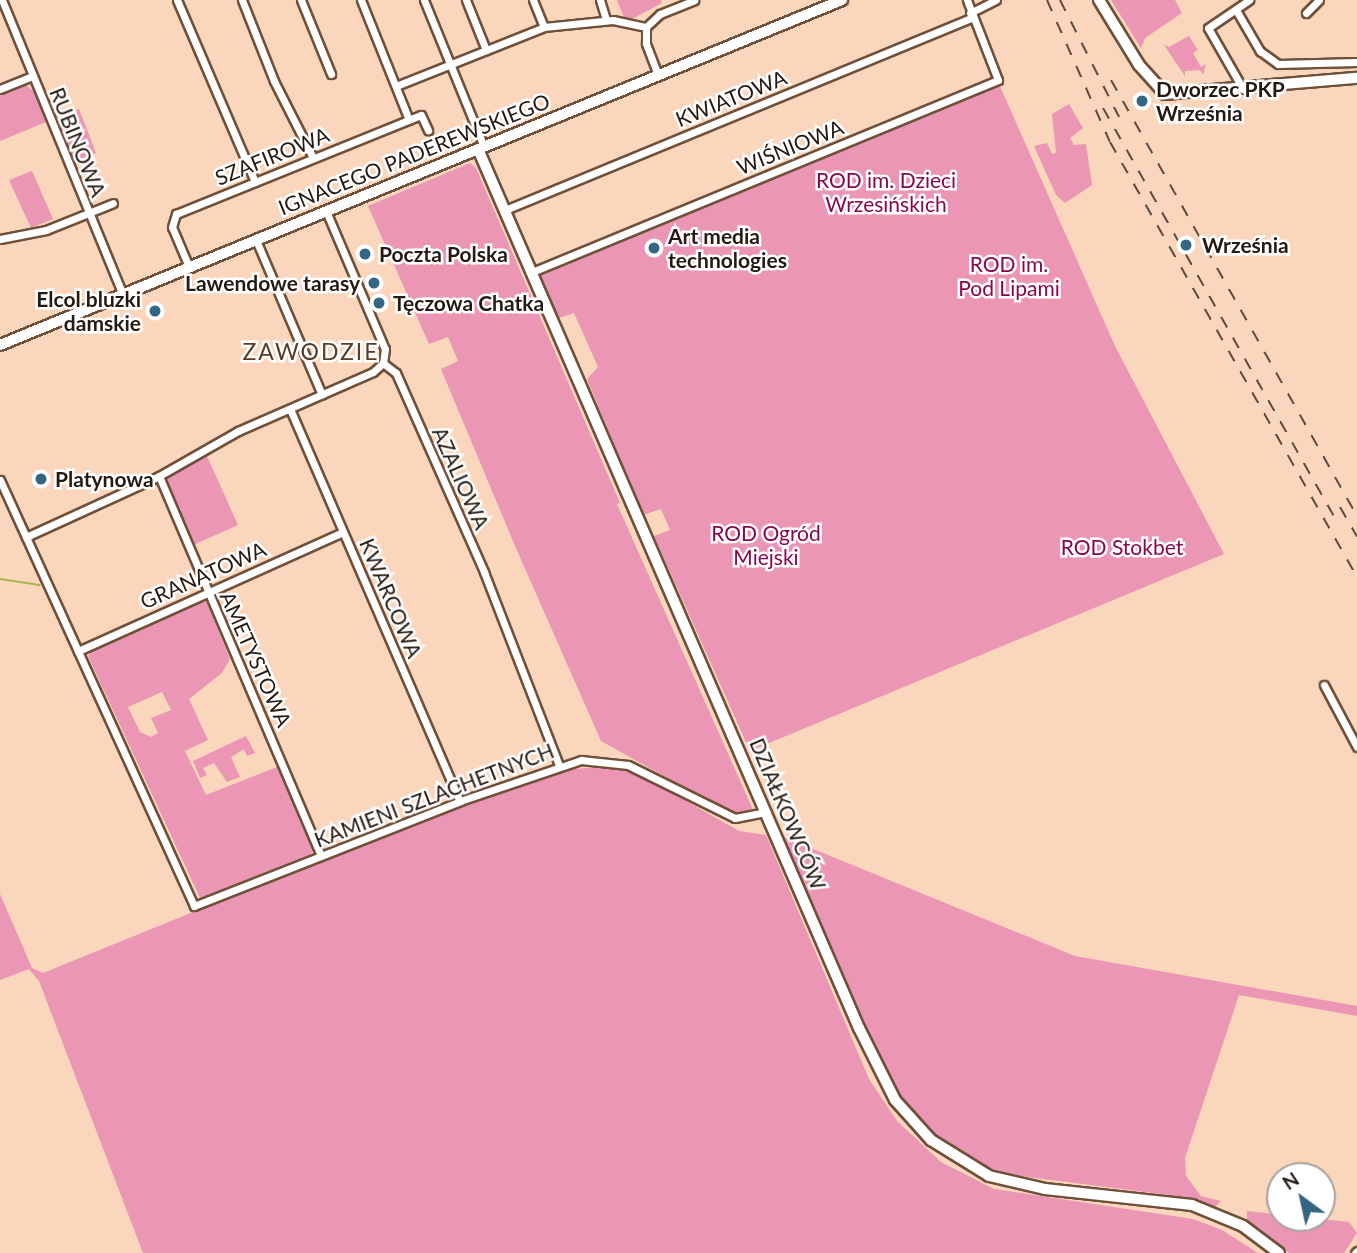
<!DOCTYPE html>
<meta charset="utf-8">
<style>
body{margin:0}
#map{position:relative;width:1357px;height:1253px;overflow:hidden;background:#fad6bc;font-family:Lato,sans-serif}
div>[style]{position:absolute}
.green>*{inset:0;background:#ea96b4}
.stream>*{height:2px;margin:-1px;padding:0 1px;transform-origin:1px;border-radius:1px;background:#a6b64a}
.roads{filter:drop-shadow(2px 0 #6f503a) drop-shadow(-2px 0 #6f503a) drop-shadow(0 2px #6f503a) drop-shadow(0 -2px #6f503a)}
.minor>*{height:7px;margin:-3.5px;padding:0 3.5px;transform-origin:3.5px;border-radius:3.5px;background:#fff}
.tertiary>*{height:10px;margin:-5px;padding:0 5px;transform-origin:5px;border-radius:5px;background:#fff}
.rail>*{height:2px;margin-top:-1px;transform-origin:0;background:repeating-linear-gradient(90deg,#5d4a3c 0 12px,transparent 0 24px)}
.dots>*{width:19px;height:19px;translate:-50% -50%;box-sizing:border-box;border:4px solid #fff;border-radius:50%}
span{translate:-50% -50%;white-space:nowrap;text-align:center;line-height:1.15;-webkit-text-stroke:5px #fff;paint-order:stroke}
.poi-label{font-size:21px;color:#26190f;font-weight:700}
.left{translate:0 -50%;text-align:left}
.right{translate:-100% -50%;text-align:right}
.street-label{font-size:21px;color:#26190f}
.park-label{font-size:21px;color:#89064d}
.neighbourhood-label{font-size:23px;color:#5a3d27;letter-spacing:2px}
.north{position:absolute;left:1266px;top:1162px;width:70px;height:70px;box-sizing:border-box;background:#fff;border:2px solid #a8a39f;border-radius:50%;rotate:327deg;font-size:19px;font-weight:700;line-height:28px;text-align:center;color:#26190f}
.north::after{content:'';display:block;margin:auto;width:24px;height:32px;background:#346583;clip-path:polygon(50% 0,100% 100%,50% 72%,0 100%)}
</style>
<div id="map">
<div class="green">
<i style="clip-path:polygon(617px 0,661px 0,662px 3px,632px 19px,624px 17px)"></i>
<i style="clip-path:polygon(1111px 0,1175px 0,1182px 13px,1145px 38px,1141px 48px)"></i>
<i style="clip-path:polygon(1189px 36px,1198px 50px,1193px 53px,1201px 67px,1206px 64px,1203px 75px,1200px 70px,1185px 71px,1185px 76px,1164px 45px,1169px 47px)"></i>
<i style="clip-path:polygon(23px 83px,35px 92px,46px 122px,0 141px,0 92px)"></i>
<i style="clip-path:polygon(999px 84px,1115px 346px,1224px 554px,750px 751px,654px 536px,670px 530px,661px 509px,643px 515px,587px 379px,598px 367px,574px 313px,559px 318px,540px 276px)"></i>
<i style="clip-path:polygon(1069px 104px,1083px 128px,1070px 138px,1074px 145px,1086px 144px,1092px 185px,1065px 203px,1056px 195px,1034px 146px,1047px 143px,1052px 154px,1056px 153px,1052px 114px)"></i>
<i style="clip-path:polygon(79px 109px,96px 153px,72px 162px,54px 119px)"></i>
<i style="clip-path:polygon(470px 163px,476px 168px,620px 503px,617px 504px,754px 812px,736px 812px,705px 799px,601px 741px,515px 546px,441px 369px,458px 361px,448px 337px,429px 344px,368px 206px)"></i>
<i style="clip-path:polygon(32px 171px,53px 219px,31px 228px,9px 180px)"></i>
<i style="clip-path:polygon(234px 437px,207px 456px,238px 525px,191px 546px,165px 484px,167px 475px)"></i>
<i style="clip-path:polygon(evenodd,199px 599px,207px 603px,230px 659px,222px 673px,189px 699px,208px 740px,185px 751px,206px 795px,277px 767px,263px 735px,267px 734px,315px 846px,311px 854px,200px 898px,88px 656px,96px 647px,199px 599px,162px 692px,171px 710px,151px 718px,158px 733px,151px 737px,140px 732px,128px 707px,162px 692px)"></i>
<i style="clip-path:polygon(246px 736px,255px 753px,247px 756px,244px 749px,231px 757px,240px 777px,227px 782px,214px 763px,203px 768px,207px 775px,200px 778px,193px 761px)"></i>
<i style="clip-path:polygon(605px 766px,640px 775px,739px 831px,766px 835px,869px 1079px,897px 1121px,941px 1162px,994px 1189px,1193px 1219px,1222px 1230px,1258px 1253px,143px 1253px,39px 981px,29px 969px,0 980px,0 894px,32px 968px,43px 973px,442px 811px,556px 771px)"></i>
<i style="clip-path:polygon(784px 837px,1075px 956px,1357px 1006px,1357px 1016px,1239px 995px,1185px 1158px,1186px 1176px,1201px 1196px,1221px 1201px,1215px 1207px,1169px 1195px,1004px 1174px,967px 1158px,935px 1137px,897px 1094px,783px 843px)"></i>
<i style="clip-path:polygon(1247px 1211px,1349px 1222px,1357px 1233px,1344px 1253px,1289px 1253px,1247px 1222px)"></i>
</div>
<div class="stream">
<i style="left:0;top:579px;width:40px;rotate:8.5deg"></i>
</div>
<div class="roads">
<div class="minor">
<i style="left:2px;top:0;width:319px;rotate:67.7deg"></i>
<i style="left:177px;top:0;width:198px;rotate:66.8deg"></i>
<i style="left:242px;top:0;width:87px;rotate:68.4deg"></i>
<i style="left:274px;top:81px;width:86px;rotate:63.1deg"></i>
<i style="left:301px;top:0;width:80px;rotate:67.9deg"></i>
<i style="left:361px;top:0;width:129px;rotate:68.2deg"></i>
<i style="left:424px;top:0;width:159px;rotate:67.8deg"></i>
<i style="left:466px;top:0;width:54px;rotate:68.2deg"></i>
<i style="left:533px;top:0;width:29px;rotate:68deg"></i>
<i style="left:600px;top:0;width:21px;rotate:73deg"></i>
<i style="left:1236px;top:10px;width:48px;rotate:59.7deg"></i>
<i style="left:1260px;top:51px;width:22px;rotate:36deg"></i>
<i style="left:1278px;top:64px;width:79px;rotate:-1.5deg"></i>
<i style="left:970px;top:13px;width:29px;rotate:-27deg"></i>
<i style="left:1306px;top:13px;width:18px;rotate:-45deg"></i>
<i style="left:658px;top:75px;width:34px;rotate:-111deg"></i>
<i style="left:646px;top:43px;width:16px;rotate:-90deg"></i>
<i style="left:646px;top:27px;width:19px;rotate:-43deg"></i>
<i style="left:660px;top:14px;width:37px;rotate:-22deg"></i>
<i style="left:396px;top:86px;width:159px;rotate:-21.7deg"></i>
<i style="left:544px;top:27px;width:69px;rotate:-5.8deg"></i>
<i style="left:613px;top:20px;width:34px;rotate:12deg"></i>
<i style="left:0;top:89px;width:35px;rotate:-22deg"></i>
<i style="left:1243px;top:89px;width:70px;rotate:-119.8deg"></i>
<i style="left:1208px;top:28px;width:50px;rotate:-34.3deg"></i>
<i style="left:505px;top:210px;width:504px;rotate:-22.39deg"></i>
<i style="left:326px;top:211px;width:150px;rotate:66.9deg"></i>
<i style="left:385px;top:349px;width:14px;rotate:98deg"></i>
<i style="left:0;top:239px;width:47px;rotate:-11.1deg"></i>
<i style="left:46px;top:230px;width:72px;rotate:-21.9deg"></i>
<i style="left:256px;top:240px;width:168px;rotate:66.9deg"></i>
<i style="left:189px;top:267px;width:43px;rotate:-113deg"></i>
<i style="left:172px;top:227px;width:14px;rotate:-73deg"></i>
<i style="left:176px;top:214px;width:264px;rotate:-22deg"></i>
<i style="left:421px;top:115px;width:17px;rotate:65deg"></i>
<i style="left:532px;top:272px;width:504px;rotate:-22.39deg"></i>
<i style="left:998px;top:80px;width:86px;rotate:-111.2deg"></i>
<i style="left:383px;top:363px;width:16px;rotate:38deg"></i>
<i style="left:396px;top:373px;width:218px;rotate:66.1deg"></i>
<i style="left:484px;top:572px;width:207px;rotate:68.8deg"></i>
<i style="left:290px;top:409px;width:427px;rotate:66.6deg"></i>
<i style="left:159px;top:476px;width:413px;rotate:66.9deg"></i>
<i style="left:0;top:480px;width:468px;rotate:65.5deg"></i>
<i style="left:194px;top:906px;width:286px;rotate:-21.5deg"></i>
<i style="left:460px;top:801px;width:128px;rotate:-18.7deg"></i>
<i style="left:581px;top:760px;width:47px;rotate:6.1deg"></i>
<i style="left:628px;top:765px;width:119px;rotate:26.4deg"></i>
<i style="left:735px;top:818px;width:32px;rotate:-11deg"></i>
<i style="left:26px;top:537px;width:146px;rotate:-24.6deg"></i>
<i style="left:159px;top:476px;width:91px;rotate:-29.7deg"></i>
<i style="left:238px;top:431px;width:147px;rotate:-23.6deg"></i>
<i style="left:373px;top:372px;width:13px;rotate:-42deg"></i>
<i style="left:78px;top:651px;width:290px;rotate:-24.2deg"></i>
<i style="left:1324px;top:685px;width:70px;rotate:62deg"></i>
<i style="left:1355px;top:1253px;width:3px;rotate:-45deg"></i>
</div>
<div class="tertiary">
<i style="left:1099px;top:0;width:76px;rotate:58.4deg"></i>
<i style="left:1139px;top:65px;width:39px;rotate:48deg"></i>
<i style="left:1165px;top:94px;width:193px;rotate:-4.8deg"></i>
<i style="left:478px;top:149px;width:958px;rotate:66.57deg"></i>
<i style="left:859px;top:1028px;width:80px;rotate:63.4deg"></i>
<i style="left:895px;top:1100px;width:54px;rotate:48deg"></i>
<i style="left:931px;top:1140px;width:68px;rotate:31.8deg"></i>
<i style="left:989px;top:1176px;width:57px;rotate:13.1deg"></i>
<i style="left:1045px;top:1189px;width:148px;rotate:6.2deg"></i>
<i style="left:1192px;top:1205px;width:55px;rotate:22.4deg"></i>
<i style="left:1243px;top:1226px;width:45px;rotate:36.9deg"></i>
<i style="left:0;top:345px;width:910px;rotate:-22.28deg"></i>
</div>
</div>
<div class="rail">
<i style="left:1047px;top:0;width:155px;rotate:66.1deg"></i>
<i style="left:1110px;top:142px;width:500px;rotate:60.41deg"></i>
<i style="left:1060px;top:0;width:131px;rotate:63.2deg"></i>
<i style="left:1111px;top:80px;width:501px;rotate:60.57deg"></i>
<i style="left:1103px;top:108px;width:479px;rotate:60.5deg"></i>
<i style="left:1340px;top:507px;width:34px;rotate:60deg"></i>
</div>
<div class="dots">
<i style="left:1142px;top:101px;background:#346583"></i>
<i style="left:1186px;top:245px;background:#346583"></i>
<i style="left:654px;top:248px;background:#346583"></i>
<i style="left:365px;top:254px;background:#346583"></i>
<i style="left:374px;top:283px;background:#346583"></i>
<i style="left:379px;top:303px;background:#346583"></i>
<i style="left:155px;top:311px;background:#346583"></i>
<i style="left:41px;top:479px;background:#346583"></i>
</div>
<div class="poi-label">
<span class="left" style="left:1156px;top:101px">Dworzec PKP<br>Września</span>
<span class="left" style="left:668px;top:248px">Art media<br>technologies</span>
<span class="left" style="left:1202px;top:245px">Września</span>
<span class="left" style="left:379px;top:254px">Poczta Polska</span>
<span class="right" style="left:360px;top:283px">Lawendowe tarasy</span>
<span class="right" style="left:141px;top:311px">Elcol bluzki<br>damskie</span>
<span class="left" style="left:393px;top:303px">Tęczowa Chatka</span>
<span class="left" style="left:55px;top:479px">Platynowa</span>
</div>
<div class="street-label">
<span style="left:731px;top:98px;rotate:-22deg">KWIATOWA</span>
<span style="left:78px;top:142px;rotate:68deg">RUBINOWA</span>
<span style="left:790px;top:147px;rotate:-22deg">WIŚNIOWA</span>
<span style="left:414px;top:154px;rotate:-22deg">IGNACEGO PADEREWSKIEGO</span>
<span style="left:272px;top:156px;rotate:-22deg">SZAFIROWA</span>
<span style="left:461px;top:478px;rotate:66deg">AZALIOWA</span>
<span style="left:203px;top:575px;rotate:-24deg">GRANATOWA</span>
<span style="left:391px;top:598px;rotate:67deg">KWARCOWA</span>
<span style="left:256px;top:659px;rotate:66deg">AMETYSTOWA</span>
<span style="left:434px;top:795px;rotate:-21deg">KAMIENI SZLACHETNYCH</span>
<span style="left:788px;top:814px;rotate:67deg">DZIAŁKOWCÓW</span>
</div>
<div class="park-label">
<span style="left:886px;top:192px">ROD im. Dzieci<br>Wrzesińskich</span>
<span style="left:1009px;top:276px">ROD im.<br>Pod Lipami</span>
<span style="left:766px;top:545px">ROD Ogród<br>Miejski</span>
<span style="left:1122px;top:547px">ROD Stokbet</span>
</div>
<div class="neighbourhood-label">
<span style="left:311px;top:351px">ZAWODZIE</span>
</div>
<div class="north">N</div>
</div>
